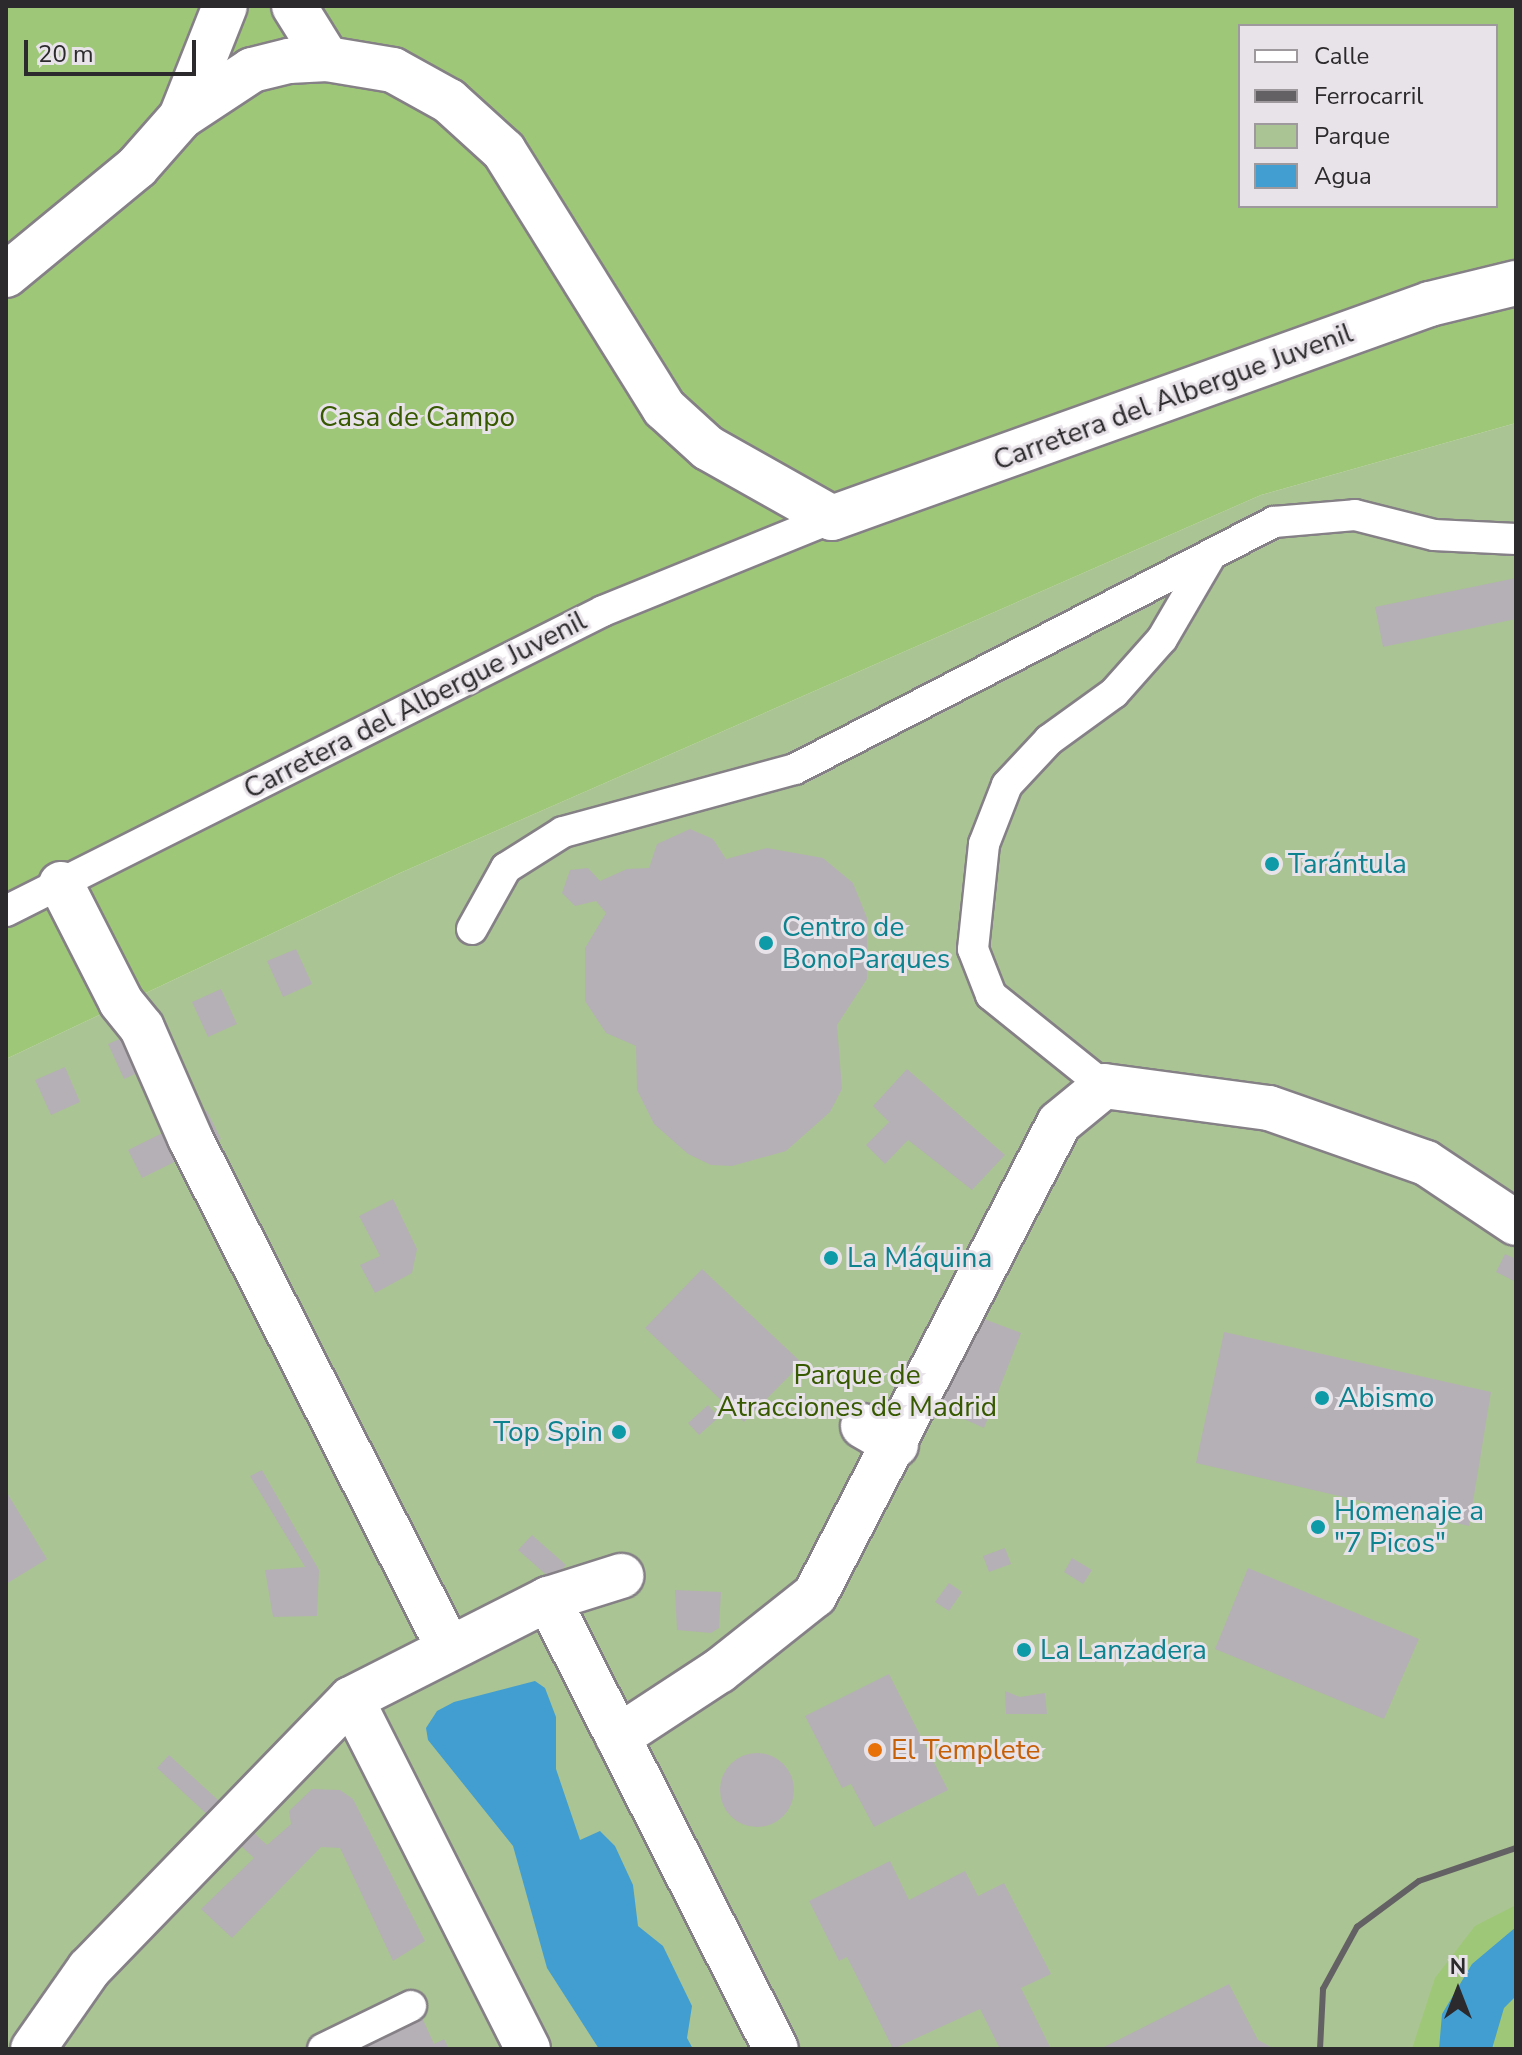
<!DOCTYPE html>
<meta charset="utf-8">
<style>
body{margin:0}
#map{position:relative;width:1522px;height:2055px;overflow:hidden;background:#e8e3e9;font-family:"Nunito Sans",sans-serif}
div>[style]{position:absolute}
.green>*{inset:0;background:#aac493}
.forest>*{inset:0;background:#9fc778}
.water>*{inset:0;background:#429ed0}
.building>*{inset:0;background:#b5b0b5}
.round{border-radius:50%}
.roads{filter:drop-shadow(2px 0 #858086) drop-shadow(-2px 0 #858086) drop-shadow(0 2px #858086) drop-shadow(0 -2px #858086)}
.lane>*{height:30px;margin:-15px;padding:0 15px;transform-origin:15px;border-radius:15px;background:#fff}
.street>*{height:44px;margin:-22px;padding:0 22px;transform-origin:22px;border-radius:22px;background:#fff}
.rail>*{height:6px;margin:-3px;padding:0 3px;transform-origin:3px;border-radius:3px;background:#646164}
.dots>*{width:22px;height:22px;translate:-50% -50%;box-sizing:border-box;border:4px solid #e8e3e9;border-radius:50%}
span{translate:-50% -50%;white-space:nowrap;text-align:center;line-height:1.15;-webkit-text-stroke:6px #e8e3e9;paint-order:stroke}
.street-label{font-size:28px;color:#2c2a2c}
.park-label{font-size:28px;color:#375900}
.culture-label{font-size:28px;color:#0d838f}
.left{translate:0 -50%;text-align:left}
.right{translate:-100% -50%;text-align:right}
.food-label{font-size:28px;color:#c56008}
.frame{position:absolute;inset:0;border:8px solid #2c2a2c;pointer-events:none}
.legend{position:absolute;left:1238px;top:24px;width:260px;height:184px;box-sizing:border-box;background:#e8e3e9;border:2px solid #9d999d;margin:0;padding:10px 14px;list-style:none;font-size:24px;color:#2c2a2c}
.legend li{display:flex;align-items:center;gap:16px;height:40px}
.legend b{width:40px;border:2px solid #9d999d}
.north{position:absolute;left:1418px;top:1951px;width:80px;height:80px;-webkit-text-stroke:6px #e8e3e9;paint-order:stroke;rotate:0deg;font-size:22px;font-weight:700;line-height:32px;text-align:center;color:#2c2a2c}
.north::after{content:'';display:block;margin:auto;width:28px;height:36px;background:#2c2a2c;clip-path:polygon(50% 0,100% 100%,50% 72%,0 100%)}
.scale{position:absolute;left:24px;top:40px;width:172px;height:36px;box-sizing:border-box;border:4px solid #2c2a2c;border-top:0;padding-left:10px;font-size:24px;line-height:28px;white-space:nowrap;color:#2c2a2c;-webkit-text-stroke:6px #e8e3e9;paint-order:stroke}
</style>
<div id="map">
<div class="green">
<i style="clip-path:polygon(1516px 423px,1516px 2049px,6px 2049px,6px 1059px,400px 873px,1261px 495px)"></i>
</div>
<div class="forest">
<i style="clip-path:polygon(evenodd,6px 6px,1516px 6px,1516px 423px,1261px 495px,400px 873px,6px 1059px,6px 6px,1240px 26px,1496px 26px,1496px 206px,1240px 206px,1240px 26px)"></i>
<i style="clip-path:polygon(1516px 1905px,1516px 2049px,1412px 2049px,1435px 1978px,1475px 1926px)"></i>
</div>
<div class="water">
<i style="clip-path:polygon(535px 1681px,545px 1688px,556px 1717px,556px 1769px,580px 1840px,600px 1831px,615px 1846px,633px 1885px,638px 1926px,663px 1946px,692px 2006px,687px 2038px,693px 2049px,599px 2049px,547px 1968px,513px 1846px,428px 1740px,426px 1728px,437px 1711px,454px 1702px)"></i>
<i style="clip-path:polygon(1516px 1927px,1516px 1996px,1504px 2008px,1492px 2049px,1439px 2049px,1442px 2014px,1472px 1964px)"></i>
</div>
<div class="building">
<i style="clip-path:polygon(1516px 578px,1516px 619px,1383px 647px,1375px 607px)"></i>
<i style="clip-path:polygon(690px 829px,713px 839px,726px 859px,767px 848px,823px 858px,853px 883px,867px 918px,867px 979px,837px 1025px,842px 1089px,830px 1112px,786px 1151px,732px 1166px,711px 1165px,688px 1154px,654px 1124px,637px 1090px,636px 1046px,606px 1033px,585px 1001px,585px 948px,606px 913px,596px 901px,575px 906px,562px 893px,570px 870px,588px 868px,600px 881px,627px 869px,649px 868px,657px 844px)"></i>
<i style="clip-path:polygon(296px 949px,312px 984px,283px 997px,267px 961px)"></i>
<i style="clip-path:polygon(221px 989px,237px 1024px,208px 1037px,192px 1002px)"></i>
<i style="clip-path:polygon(138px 1031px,153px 1066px,124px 1079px,108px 1044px)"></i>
<i style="clip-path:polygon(65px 1067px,80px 1102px,51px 1115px,35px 1080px)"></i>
<i style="clip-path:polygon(907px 1069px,1005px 1155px,972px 1190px,908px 1140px,885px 1164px,866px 1145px,889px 1122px,873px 1106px)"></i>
<i style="clip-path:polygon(207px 1111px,221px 1139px,142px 1178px,128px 1150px)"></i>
<i style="clip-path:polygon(393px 1199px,417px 1249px,412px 1273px,375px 1293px,360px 1265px,380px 1256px,359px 1216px)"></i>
<i style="clip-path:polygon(1505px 1254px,1516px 1259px,1516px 1282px,1496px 1272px)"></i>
<i style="clip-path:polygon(702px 1269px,802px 1363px,744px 1422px,645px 1328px)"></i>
<i style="clip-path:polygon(976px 1316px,1021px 1333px,984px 1428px,937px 1407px)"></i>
<i style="clip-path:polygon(1224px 1332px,1491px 1392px,1469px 1526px,1196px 1463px)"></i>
<i style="clip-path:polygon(708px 1405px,719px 1417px,699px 1435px,688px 1423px)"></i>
<i style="clip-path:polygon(262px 1470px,319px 1570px,317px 1616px,273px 1617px,265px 1570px,305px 1567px,250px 1476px)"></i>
<i style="clip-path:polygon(6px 1491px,47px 1559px,6px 1584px)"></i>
<i style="clip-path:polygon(532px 1535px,566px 1565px,552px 1580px,518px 1550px)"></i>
<i style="clip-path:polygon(1005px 1548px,1011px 1564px,989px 1572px,983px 1556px)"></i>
<i style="clip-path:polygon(1072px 1558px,1092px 1570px,1083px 1584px,1064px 1572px)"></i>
<i style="clip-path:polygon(1248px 1568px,1419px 1639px,1384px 1719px,1215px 1649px)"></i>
<i style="clip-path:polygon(949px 1583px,962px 1592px,949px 1611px,935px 1602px)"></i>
<i style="clip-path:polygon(675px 1590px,721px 1592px,719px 1628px,711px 1633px,677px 1630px)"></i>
<i style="clip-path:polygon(889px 1674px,948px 1790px,874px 1827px,851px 1784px,842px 1788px,805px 1716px)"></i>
<i style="clip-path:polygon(1005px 1691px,1020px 1697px,1045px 1693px,1047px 1714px,1006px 1714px)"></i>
<i class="round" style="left:720px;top:1753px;width:74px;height:74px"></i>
<i style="clip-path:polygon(169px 1755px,267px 1845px,291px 1824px,289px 1811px,312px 1789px,340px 1790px,353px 1799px,425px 1941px,393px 1961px,340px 1848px,321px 1847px,232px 1938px,201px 1909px,254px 1858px,157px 1768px)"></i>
<i style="clip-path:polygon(890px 1861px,909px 1900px,965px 1871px,978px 1896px,1004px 1883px,1051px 1974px,1021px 1988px,1051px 2049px,1000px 2049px,980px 2009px,893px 2049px,847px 1957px,839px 1961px,809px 1901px)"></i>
<i style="clip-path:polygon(1229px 1984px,1258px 2040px,1275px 2049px,1100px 2049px)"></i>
<i style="clip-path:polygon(420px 2013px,434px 2044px,444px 2039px,449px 2049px,345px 2049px)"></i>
</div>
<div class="roads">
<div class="lane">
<i style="left:6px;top:911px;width:668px;rotate:-26.68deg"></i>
<i style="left:603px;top:611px;width:247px;rotate:-22.1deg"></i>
<i style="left:472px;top:929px;width:70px;rotate:-60.9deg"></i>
<i style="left:506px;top:868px;width:67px;rotate:-32.3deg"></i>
<i style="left:563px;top:832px;width:240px;rotate:-15.2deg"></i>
<i style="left:795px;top:769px;width:539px;rotate:-27.28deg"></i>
<i style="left:1274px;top:522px;width:81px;rotate:-4.9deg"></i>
<i style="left:1355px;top:515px;width:81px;rotate:14.2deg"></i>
<i style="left:1434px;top:535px;width:82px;rotate:2.8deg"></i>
<i style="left:1104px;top:1086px;width:145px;rotate:-141.2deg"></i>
<i style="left:991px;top:995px;width:49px;rotate:-111.4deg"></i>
<i style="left:973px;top:949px;width:106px;rotate:-84deg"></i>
<i style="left:984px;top:844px;width:63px;rotate:-68.7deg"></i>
<i style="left:1007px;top:785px;width:62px;rotate:-47deg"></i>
<i style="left:1049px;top:740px;width:80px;rotate:-35.9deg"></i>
<i style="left:1114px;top:693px;width:72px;rotate:-48.4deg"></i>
<i style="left:1162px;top:639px;width:95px;rotate:-59.7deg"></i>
<i style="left:323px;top:2049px;width:98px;rotate:-26deg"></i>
</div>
<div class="street">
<i style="left:294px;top:6px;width:62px;rotate:58.1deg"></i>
<i style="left:181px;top:117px;width:85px;rotate:-33.5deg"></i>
<i style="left:252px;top:70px;width:38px;rotate:-14deg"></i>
<i style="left:289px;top:61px;width:38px;rotate:-3deg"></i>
<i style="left:327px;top:59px;width:67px;rotate:9.5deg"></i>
<i style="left:393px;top:70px;width:64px;rotate:29deg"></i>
<i style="left:449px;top:101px;width:74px;rotate:42.3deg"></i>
<i style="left:504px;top:151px;width:303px;rotate:58.1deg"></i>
<i style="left:664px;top:408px;width:59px;rotate:42.3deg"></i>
<i style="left:708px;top:448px;width:142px;rotate:29.4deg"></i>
<i style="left:832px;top:518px;width:635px;rotate:-19.69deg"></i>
<i style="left:1430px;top:304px;width:89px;rotate:-13.7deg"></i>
<i style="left:6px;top:275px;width:170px;rotate:-39.5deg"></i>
<i style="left:137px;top:167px;width:67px;rotate:-48.7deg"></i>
<i style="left:181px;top:117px;width:119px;rotate:-68.4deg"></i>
<i style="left:61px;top:884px;width:132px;rotate:63deg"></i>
<i style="left:121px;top:1002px;width:33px;rotate:51deg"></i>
<i style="left:142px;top:1028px;width:120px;rotate:66.4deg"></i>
<i style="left:190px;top:1138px;width:573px;rotate:63.12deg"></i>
<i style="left:863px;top:1426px;width:38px;rotate:30deg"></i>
<i style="left:548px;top:1599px;width:77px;rotate:-17.5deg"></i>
<i style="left:618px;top:1737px;width:121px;rotate:-33.2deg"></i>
<i style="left:719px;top:1671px;width:122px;rotate:-38.4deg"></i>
<i style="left:815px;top:1595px;width:531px;rotate:-62.66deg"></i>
<i style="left:1059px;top:1123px;width:58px;rotate:-39.4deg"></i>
<i style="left:1104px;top:1086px;width:166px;rotate:7.6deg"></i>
<i style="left:1269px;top:1108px;width:166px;rotate:19.3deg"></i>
<i style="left:1426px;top:1163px;width:108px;rotate:33.7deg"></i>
<i style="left:33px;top:2049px;width:98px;rotate:-55deg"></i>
<i style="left:89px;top:1969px;width:376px;rotate:-45.9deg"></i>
<i style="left:528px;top:2049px;width:392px;rotate:-116.8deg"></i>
<i style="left:351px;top:1699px;width:221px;rotate:-26.9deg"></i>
<i style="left:548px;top:1599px;width:504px;rotate:63.13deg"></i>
</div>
</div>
<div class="rail">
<i style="left:1320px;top:2049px;width:60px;rotate:-87.1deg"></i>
<i style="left:1323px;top:1989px;width:71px;rotate:-61.3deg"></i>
<i style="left:1357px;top:1927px;width:77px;rotate:-36.6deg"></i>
<i style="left:1419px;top:1881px;width:102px;rotate:-18.8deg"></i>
</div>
<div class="dots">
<i style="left:1272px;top:864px;background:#0f9aa8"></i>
<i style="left:766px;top:943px;background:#0f9aa8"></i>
<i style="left:831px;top:1258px;background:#0f9aa8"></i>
<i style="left:1322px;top:1398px;background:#0f9aa8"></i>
<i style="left:619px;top:1432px;background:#0f9aa8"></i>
<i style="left:1318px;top:1527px;background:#0f9aa8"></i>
<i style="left:1024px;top:1650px;background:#0f9aa8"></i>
<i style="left:875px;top:1750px;background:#e8710a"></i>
</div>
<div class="street-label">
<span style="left:1173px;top:397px;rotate:-20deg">Carretera del Albergue Juvenil</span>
<span style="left:415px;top:705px;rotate:-27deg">Carretera del Albergue Juvenil</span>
</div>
<div class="park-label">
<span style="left:417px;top:417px">Casa de Campo</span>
<span style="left:857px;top:1391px">Parque de<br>Atracciones de Madrid</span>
</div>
<div class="culture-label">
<span class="left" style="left:1288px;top:864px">Tarántula</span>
<span class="left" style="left:782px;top:943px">Centro de<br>BonoParques</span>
<span class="left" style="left:847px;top:1258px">La Máquina</span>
<span class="left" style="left:1338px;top:1398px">Abismo</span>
<span class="right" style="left:603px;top:1432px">Top Spin</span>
<span class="left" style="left:1334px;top:1527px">Homenaje a<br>"7 Picos"</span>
<span class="left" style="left:1040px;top:1650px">La Lanzadera</span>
</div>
<div class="food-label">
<span class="left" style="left:891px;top:1750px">El Templete</span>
</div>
<div class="frame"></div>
<ul class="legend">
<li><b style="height:10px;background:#fff"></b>Calle</li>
<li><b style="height:10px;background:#646164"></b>Ferrocarril</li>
<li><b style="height:22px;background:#aac493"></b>Parque</li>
<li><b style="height:22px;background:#429ed0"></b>Agua</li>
</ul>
<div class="north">N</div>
<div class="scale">20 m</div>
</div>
